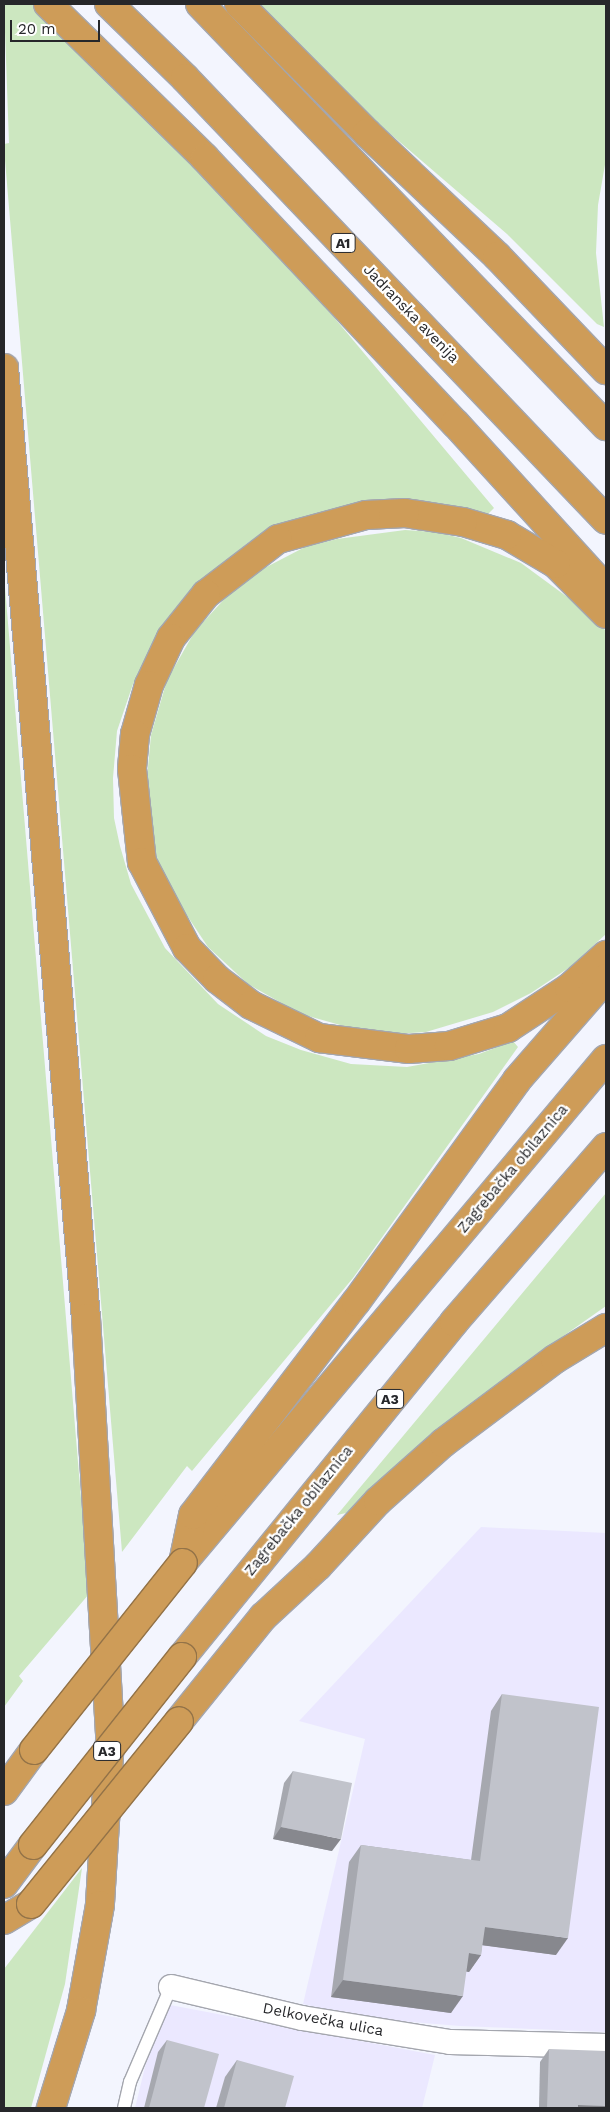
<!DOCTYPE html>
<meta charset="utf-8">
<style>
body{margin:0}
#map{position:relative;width:610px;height:2112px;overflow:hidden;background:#f3f5fe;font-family:"Work Sans",sans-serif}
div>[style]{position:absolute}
.industrial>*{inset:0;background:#ebe8ff}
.green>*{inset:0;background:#cce7c0}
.roads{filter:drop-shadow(1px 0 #a4a6ae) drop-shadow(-1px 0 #a4a6ae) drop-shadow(0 1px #a4a6ae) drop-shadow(0 -1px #a4a6ae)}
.service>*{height:12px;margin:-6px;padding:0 6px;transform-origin:6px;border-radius:6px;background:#fff}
.minor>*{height:24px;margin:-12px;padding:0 12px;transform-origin:12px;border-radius:12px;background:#fff}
.motorway>*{height:28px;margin:-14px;padding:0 14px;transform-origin:14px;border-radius:14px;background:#ce9c58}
.bridges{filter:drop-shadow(1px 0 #937348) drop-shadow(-1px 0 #937348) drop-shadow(0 1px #937348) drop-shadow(0 -1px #937348)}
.motorway-bridge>*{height:28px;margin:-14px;padding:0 14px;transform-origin:14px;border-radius:14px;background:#ce9c58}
.wall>*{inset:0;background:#a6a8af}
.shaded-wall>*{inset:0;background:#87888e}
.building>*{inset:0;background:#c1c3cb}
span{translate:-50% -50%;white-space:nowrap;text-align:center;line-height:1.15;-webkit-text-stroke:4.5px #fff;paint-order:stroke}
.shield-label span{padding:1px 4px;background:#fff;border:1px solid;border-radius:4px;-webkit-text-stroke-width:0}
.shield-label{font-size:14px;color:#26272a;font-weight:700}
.street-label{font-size:15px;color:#26272a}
.frame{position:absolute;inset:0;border:5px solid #26272a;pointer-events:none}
.scale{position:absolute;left:10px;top:20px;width:90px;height:22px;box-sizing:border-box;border:2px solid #26272a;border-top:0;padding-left:6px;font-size:15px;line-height:18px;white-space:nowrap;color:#26272a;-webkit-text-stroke:4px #fff;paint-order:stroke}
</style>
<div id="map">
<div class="industrial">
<i style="clip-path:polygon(481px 1527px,606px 1533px,606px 2032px,460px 2026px,362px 2018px,303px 2004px,365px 1739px,299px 1721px)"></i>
<i style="clip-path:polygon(170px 2005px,435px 2055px,422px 2108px,135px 2108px,148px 2055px)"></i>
</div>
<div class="green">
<i style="clip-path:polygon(4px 4px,33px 4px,166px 131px,332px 315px,494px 508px,488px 514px,446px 504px,398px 501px,360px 502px,285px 524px,249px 542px,192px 588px,163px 625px,133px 684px,117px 731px,113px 778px,114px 818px,120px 846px,131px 884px,165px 948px,218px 1004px,266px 1036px,301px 1050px,351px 1064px,407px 1067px,479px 1054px,513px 1041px,518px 1047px,353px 1278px,192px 1471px,187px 1466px,122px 1552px,4px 148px,4px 144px,9px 143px)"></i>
<i style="clip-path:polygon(252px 4px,606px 4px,606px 159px,598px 205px,596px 253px,604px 327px,597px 324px,507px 234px,380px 125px)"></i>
<i style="clip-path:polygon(405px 530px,435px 532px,461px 538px,521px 563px,585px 610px,606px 631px,606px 934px,570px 967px,531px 993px,493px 1012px,426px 1032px,394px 1034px,358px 1030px,301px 1014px,248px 984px,208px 947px,168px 887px,158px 861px,152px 837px,147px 778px,151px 735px,167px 680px,195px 631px,229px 594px,253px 574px,305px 547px,337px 539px)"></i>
<i style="clip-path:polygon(4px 575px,89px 1594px,19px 1676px,23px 1681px,4px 1707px)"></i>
<i style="clip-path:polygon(606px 1193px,606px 1306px,508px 1375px,346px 1513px,337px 1515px)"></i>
<i style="clip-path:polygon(82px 1868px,65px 1984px,31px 2108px,4px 2108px,4px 1969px)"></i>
</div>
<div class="roads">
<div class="service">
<i style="left:124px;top:2108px;width:27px;rotate:-77deg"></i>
<i style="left:130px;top:2082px;width:103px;rotate:-66.7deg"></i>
</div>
<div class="minor">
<i style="left:171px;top:1987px;width:135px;rotate:13.3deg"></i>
<i style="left:302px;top:2018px;width:150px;rotate:9.2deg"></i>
<i style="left:450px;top:2042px;width:156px;rotate:1.5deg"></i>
</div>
<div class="motorway">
<i style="left:48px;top:4px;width:220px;rotate:44.4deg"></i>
<i style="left:205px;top:158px;width:364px;rotate:46.7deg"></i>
<i style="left:455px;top:423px;width:224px;rotate:47.7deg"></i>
<i style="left:109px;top:4px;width:106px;rotate:44.2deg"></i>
<i style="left:185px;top:78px;width:610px;rotate:46.39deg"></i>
<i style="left:200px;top:4px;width:586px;rotate:46.11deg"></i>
<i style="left:239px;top:4px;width:182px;rotate:45.2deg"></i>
<i style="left:367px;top:133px;width:179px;rotate:43.4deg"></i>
<i style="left:497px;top:256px;width:158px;rotate:46.3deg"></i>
<i style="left:4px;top:368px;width:954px;rotate:85.07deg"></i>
<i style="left:86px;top:1318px;width:423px;rotate:86.7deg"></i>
<i style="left:110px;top:1740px;width:165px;rotate:93.5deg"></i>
<i style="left:100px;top:1905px;width:108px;rotate:100.2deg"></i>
<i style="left:81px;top:2011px;width:102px;rotate:107.2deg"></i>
<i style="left:606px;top:614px;width:71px;rotate:-135deg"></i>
<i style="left:556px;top:564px;width:57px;rotate:-149.4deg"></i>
<i style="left:507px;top:535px;width:46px;rotate:-163.5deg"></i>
<i style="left:463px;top:522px;width:59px;rotate:-171.2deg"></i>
<i style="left:405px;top:513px;width:39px;rotate:177deg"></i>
<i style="left:366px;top:515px;width:91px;rotate:164.7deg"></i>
<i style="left:278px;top:539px;width:91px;rotate:142.6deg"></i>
<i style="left:206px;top:594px;width:56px;rotate:128.5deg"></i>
<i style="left:171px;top:638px;width:52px;rotate:115.1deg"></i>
<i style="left:149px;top:685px;width:51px;rotate:105.9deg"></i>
<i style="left:135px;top:734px;width:35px;rotate:95deg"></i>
<i style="left:132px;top:769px;width:94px;rotate:83.9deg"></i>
<i style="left:142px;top:862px;width:97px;rotate:62.4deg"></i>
<i style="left:187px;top:948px;width:43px;rotate:45.9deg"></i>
<i style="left:217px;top:979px;width:43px;rotate:37.4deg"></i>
<i style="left:251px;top:1005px;width:76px;rotate:25.9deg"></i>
<i style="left:319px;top:1038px;width:91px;rotate:7deg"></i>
<i style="left:409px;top:1049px;width:40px;rotate:-4.3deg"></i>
<i style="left:449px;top:1046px;width:62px;rotate:-17deg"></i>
<i style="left:508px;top:1028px;width:73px;rotate:-33.3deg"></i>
<i style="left:569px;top:988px;width:50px;rotate:-41.7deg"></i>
<i style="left:184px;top:1561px;width:656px;rotate:-49.95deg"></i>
<i style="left:183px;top:1563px;width:49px;rotate:-78.2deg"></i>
<i style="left:193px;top:1515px;width:268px;rotate:-52.6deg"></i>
<i style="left:356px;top:1302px;width:274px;rotate:-54deg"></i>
<i style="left:517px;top:1080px;width:135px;rotate:-48.9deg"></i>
<i style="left:182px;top:1657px;width:432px;rotate:-50.9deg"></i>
<i style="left:454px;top:1322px;width:232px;rotate:-49deg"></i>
<i style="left:179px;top:1721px;width:134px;rotate:-51.1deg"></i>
<i style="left:263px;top:1617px;width:75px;rotate:-42.8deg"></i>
<i style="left:318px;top:1566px;width:88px;rotate:-47.3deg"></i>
<i style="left:378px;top:1501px;width:87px;rotate:-41.7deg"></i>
<i style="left:443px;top:1443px;width:140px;rotate:-36.9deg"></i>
<i style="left:555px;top:1359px;width:60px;rotate:-31.3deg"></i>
<i style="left:4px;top:1791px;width:51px;rotate:-53.8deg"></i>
<i style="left:4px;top:1884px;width:49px;rotate:-53.4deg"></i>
<i style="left:4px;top:1920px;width:31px;rotate:-31deg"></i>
</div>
</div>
<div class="bridges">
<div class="motorway-bridge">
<i style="left:34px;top:1750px;width:239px;rotate:-51.5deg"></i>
<i style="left:33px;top:1845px;width:240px;rotate:-51.6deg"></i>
<i style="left:31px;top:1904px;width:235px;rotate:-51deg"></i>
</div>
</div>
<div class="wall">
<i style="clip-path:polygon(502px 1694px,556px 1955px,482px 1945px,481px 1955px,469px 1972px,466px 1971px,451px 2013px,331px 1997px,349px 1862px,361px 1845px,471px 1860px,491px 1711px)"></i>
<i style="clip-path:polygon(293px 1771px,332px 1851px,273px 1839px,284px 1783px)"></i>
<i style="clip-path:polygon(167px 2040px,204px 2108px,144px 2108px,158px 2052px)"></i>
<i style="clip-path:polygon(549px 2049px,606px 2108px,539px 2108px,540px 2062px)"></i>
<i style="clip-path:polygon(237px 2060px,285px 2108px,216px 2108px,225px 2077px)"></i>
</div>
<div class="shaded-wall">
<i style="clip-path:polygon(281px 1827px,341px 1839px,332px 1851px,273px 1839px)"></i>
<i style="clip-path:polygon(485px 1927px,568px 1938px,556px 1955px,473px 1944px)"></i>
<i style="clip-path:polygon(469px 1953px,481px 1955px,469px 1972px,457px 1970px)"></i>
<i style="clip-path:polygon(343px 1980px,463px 1996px,451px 2013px,331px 1997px)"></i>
<i style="clip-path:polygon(578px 2105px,606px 2106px,606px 2108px,576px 2108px)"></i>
</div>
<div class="building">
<i style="clip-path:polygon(502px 1694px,599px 1707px,568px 1938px,485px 1927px,481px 1955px,469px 1953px,463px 1996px,343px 1980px,361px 1845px,480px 1861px)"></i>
<i style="clip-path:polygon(293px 1771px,352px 1783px,341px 1839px,281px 1827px)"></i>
<i style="clip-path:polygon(167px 2040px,219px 2054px,204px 2108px,149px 2108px)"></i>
<i style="clip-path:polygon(549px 2049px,606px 2051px,606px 2106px,578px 2105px,578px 2108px,547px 2108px)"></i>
<i style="clip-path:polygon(237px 2060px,294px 2076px,285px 2108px,224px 2108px)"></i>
</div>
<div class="shield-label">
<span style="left:343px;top:243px">A1</span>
<span style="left:390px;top:1399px">A3</span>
<span style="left:107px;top:1751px">A3</span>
</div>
<div class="street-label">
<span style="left:411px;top:314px;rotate:46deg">Jadranska avenija</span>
<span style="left:513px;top:1169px;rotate:-50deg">Zagrebačka obilaznica</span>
<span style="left:299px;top:1511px;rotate:-51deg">Zagrebačka obilaznica</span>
<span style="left:323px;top:2020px;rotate:11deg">Delkovečka ulica</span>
</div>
<div class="frame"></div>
<div class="scale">20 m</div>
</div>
